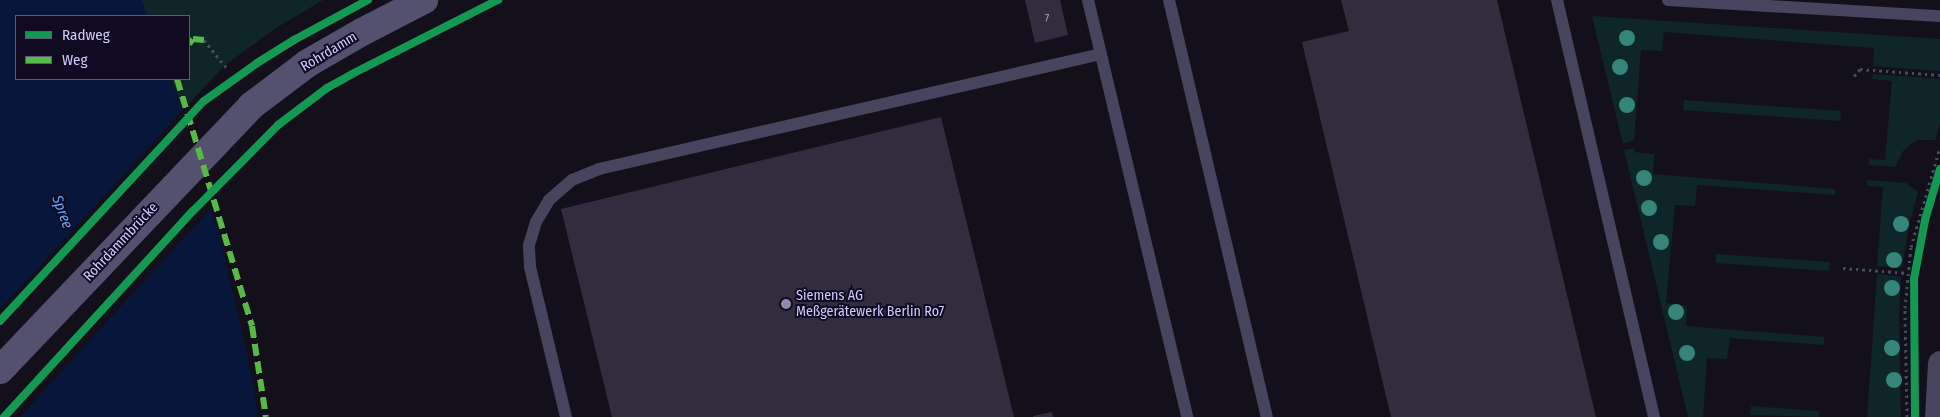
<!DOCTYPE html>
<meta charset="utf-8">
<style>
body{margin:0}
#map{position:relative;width:1940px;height:417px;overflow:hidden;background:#13101b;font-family:"Fira Sans Condensed",sans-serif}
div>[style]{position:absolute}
.green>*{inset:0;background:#0f2628}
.water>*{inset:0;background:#07173b}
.pier>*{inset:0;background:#13101b}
.building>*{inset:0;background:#312d3e}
.path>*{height:3px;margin-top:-1.5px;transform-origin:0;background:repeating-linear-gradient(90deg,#424e5c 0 2.5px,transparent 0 6.5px)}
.lane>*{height:12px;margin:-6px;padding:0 6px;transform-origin:6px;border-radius:6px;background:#47445d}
.street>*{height:25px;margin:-12.5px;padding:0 12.5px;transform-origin:12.5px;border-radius:12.5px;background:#47445d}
.secondary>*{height:28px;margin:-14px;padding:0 14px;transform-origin:14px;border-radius:14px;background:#54516f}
.quiet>*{height:6px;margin-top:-3px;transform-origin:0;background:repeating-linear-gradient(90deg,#58b947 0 12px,transparent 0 18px)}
.cycleway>*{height:8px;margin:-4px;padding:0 4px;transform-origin:4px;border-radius:4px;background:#139951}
.trees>*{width:16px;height:16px;margin:-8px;border-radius:50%;background:#35857a}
.dots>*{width:14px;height:14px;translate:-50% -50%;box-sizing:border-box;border:2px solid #100b20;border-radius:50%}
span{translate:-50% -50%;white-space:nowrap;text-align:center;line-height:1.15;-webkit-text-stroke:4px #100b20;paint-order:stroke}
.number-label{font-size:11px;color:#aaa4cf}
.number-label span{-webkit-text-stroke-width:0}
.street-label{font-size:14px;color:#d3cbff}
.poi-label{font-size:14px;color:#d3cbff}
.left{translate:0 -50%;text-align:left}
.water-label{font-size:15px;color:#59a9ff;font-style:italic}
.legend{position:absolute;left:15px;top:15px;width:175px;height:65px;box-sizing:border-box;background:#100b20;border:1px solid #5e5879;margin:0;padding:6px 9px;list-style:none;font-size:15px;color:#d3cbff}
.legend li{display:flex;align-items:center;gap:10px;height:25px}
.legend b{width:25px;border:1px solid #5e5879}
</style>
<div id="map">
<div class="green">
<i style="clip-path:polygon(141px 0,323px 0,276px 28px,224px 66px,183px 110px,171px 79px,189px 79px,189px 16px,147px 16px)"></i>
<i style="clip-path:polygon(1592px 16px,1940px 39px,1940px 71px,1873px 66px,1874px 48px,1664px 32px,1662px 51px,1641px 50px,1634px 140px,1623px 144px)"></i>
<i style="clip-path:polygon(1873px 74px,1940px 79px,1940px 124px,1935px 140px,1918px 140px,1911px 144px,1903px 151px,1895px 167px,1869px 165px,1869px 159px,1885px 160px,1892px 81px,1872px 79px)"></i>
<i style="clip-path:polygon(1684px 100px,1841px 111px,1840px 121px,1683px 110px)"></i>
<i style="clip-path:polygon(1634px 148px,1634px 152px,1654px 154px,1653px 174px,1835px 189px,1835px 195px,1697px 185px,1695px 206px,1675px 205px,1666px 303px,1687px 306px,1686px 326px,1824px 337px,1824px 345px,1730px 338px,1727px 359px,1707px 358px,1703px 417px,1688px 417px,1624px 150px)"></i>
<i style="clip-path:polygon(1867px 180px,1906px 183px,1918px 192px,1909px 225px,1902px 268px,1877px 266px,1883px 187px,1867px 186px)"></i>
<i style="clip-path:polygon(1716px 254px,1830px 262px,1829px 271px,1716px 263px)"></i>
<i style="clip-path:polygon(1877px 274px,1901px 277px,1899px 314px,1901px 417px,1867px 417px)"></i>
<i style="clip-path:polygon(1751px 406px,1819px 411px,1819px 417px,1750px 415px)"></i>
</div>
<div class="water">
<i style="clip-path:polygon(0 0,141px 0,147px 16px,16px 16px,16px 79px,171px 79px,183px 110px,221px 242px,252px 376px,258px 417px,11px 417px,0 379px)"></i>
</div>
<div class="pier">
<i style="clip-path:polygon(185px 108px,213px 206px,20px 417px,8px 417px,0 389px,0 309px)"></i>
</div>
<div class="building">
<i style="clip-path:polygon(1025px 0,1060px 0,1068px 35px,1035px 43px)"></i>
<i style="clip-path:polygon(1341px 0,1497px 0,1596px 417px,1391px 417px,1302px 42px,1349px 31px)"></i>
<i style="clip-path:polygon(941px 117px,1014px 417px,612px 417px,561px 209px)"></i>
<i style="clip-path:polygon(1052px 412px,1053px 417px,1033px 417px,1033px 416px)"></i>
</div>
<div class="path">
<i style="left:204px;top:40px;width:38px;rotate:51deg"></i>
<i style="left:1854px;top:76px;width:9px;rotate:-49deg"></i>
<i style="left:1860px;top:69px;width:80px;rotate:4.3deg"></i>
<i style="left:1843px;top:268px;width:65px;rotate:4.4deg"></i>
<i style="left:1907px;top:417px;width:109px;rotate:-91.1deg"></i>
<i style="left:1905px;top:308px;width:61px;rotate:-84.4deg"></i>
<i style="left:1911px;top:247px;width:104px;rotate:-73.8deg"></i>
</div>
<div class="lane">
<i style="left:1088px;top:0;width:429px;rotate:76.6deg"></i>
<i style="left:1169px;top:0;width:428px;rotate:76.8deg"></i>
<i style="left:1557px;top:0;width:428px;rotate:76.9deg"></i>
<i style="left:1668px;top:0;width:272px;rotate:3.4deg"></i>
<i style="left:566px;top:417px;width:154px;rotate:-103.5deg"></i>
<i style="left:530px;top:267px;width:22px;rotate:-93deg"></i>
<i style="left:529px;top:245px;width:24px;rotate:-73deg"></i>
<i style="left:536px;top:222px;width:26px;rotate:-59deg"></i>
<i style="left:549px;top:200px;width:30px;rotate:-41deg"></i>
<i style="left:572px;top:180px;width:29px;rotate:-22deg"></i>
<i style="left:599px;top:169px;width:515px;rotate:-12.9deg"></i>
</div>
<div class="street">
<i style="left:1937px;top:417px;width:54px;rotate:-86.8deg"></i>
</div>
<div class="secondary">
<i style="left:0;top:370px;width:364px;rotate:-46.4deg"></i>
<i style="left:251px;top:106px;width:71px;rotate:-37deg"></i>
<i style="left:308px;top:63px;width:62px;rotate:-29.9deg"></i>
<i style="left:362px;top:32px;width:70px;rotate:-27.3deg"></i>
</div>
<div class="quiet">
<i style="left:189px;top:44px;width:6px;rotate:-51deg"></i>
<i style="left:193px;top:39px;width:11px;rotate:5deg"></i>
<i style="left:177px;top:79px;width:258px;rotate:73.1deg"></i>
<i style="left:252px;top:326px;width:92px;rotate:81.3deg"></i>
</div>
<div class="cycleway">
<i style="left:0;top:321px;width:300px;rotate:-47.2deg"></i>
<i style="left:204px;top:101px;width:65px;rotate:-35.6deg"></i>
<i style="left:257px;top:63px;width:44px;rotate:-31.9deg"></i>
<i style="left:294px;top:40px;width:84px;rotate:-28.4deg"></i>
<i style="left:4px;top:417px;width:280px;rotate:-47.5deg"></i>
<i style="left:193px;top:211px;width:121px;rotate:-45.3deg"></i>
<i style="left:278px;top:125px;width:61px;rotate:-37.1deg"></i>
<i style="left:327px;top:88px;width:29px;rotate:-29deg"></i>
<i style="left:352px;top:74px;width:164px;rotate:-26.9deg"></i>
<i style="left:1915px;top:417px;width:138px;rotate:-90.4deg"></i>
<i style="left:1914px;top:279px;width:60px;rotate:-79.4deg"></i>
<i style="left:1925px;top:220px;width:53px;rotate:-73.6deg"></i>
</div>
<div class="trees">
<i style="left:1627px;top:38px"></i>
<i style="left:1620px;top:67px"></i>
<i style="left:1627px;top:105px"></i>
<i style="left:1644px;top:178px"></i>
<i style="left:1649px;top:208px"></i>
<i style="left:1901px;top:224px"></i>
<i style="left:1661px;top:242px"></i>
<i style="left:1894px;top:260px"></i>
<i style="left:1892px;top:288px"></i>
<i style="left:1676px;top:312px"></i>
<i style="left:1892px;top:348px"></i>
<i style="left:1687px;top:353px"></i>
<i style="left:1894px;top:380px"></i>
</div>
<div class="dots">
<i style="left:786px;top:304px;background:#908aaf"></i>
</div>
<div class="number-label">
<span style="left:1047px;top:19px">7</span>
</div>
<div class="street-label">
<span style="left:329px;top:52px;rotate:-31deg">Rohrdamm</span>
<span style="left:121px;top:242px;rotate:-47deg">Rohrdammbrücke</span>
</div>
<div class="poi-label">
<span class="left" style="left:796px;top:304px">Siemens AG<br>Meßgerätewerk Berlin Ro7</span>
</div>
<div class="water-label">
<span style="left:62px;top:212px;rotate:70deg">Spree</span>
</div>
<ul class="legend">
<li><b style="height:6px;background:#139951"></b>Radweg</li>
<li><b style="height:6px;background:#58b947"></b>Weg</li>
</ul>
</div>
